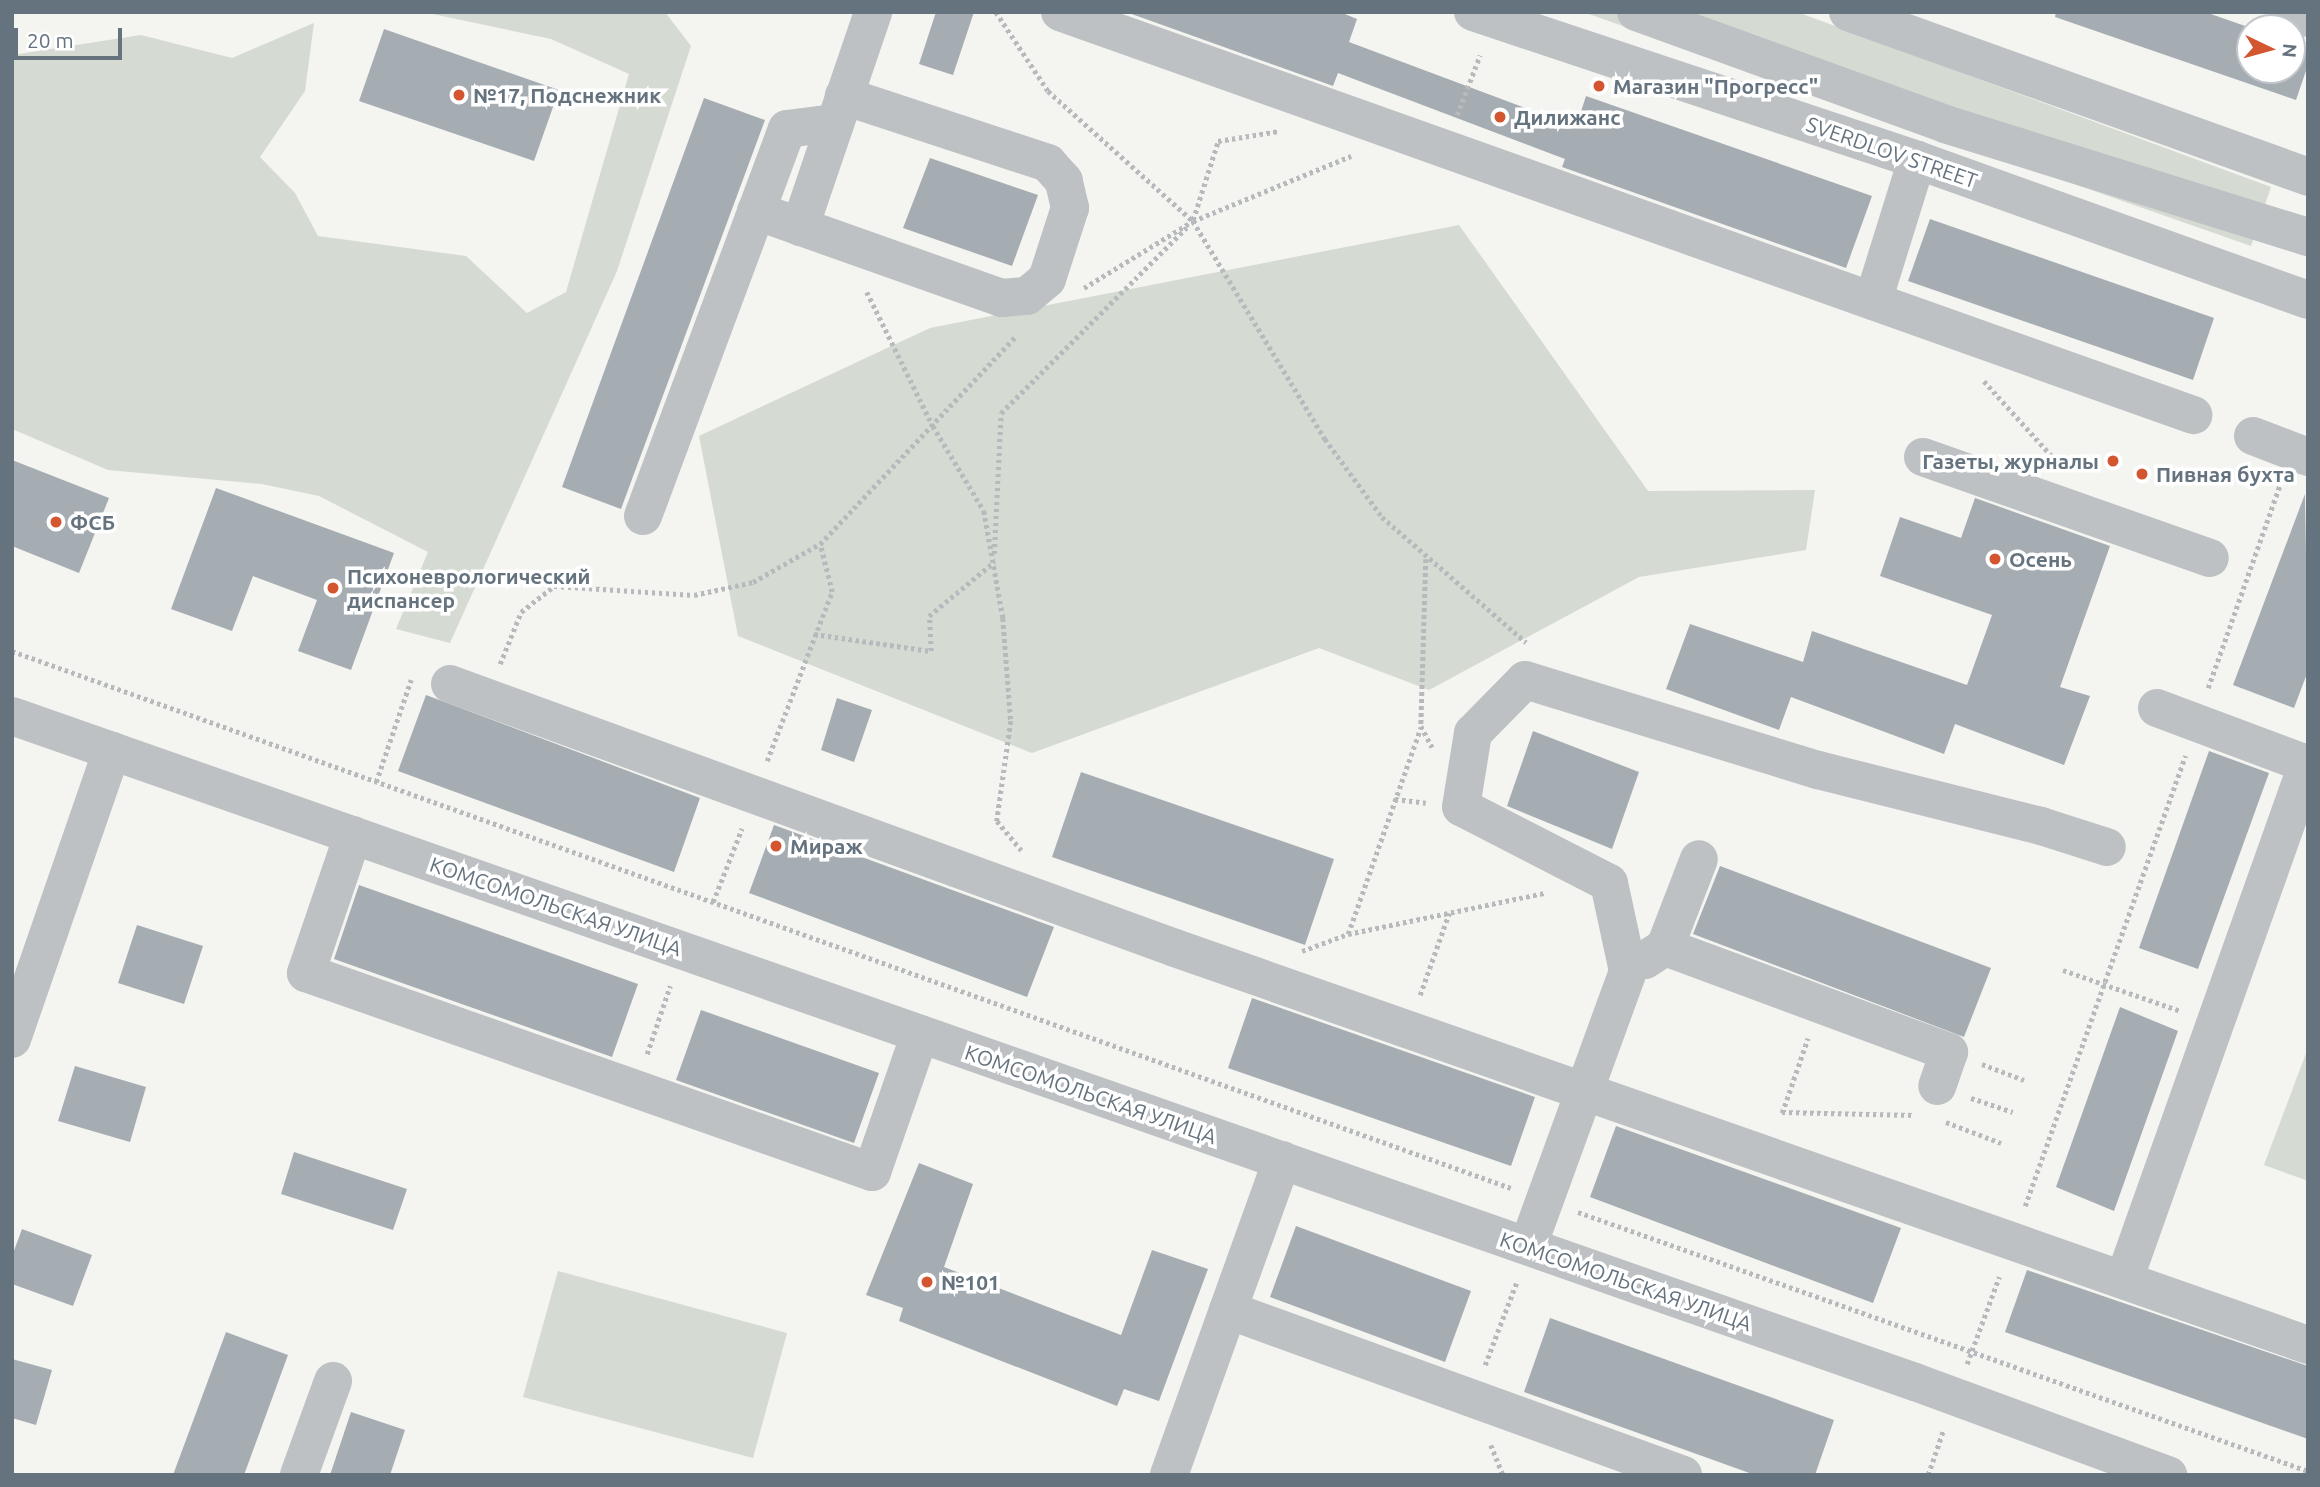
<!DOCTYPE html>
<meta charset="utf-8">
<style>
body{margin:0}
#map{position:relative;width:2320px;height:1487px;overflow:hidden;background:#f4f4f0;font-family:Ubuntu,sans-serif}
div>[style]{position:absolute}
.green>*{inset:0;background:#d5dad2}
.building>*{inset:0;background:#a6adb2}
.path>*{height:4.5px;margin-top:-2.25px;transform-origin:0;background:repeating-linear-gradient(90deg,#b7babc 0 3.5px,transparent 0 7px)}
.minor>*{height:38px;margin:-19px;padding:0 19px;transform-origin:19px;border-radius:19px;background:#bdc1c4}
.dots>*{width:19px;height:19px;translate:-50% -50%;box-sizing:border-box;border:4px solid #fff;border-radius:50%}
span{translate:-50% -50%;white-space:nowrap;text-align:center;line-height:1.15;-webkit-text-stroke:7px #fff;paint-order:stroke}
.poi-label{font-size:21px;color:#65737f;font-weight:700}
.left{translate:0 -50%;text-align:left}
.right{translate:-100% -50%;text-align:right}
.street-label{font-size:21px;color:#65737f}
.frame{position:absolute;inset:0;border:14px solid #65737f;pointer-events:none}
.north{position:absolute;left:2236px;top:14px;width:70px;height:70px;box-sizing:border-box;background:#fff;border:2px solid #c1c7cc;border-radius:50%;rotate:95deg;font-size:19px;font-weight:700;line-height:28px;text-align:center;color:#65737f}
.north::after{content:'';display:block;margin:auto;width:24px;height:32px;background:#d35631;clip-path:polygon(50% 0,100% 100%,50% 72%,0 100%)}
.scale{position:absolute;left:14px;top:28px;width:108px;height:32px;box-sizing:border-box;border:4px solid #65737f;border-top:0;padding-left:9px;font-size:21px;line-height:24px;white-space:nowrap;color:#65737f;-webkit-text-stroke:5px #fff;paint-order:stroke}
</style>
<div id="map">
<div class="green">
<i style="clip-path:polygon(423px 12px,665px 12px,691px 46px,617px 271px,450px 643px,396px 629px,428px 552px,319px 496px,262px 484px,108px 470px,12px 429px,12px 55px,141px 35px,232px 58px,314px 23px,305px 91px,260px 157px,295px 193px,318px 236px,466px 256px,527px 313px,566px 292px,629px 74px,551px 39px)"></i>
<i style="clip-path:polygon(1583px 12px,1797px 12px,2271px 187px,2251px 246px)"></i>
<i style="clip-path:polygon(1459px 225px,1648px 491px,1815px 490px,1806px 550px,1639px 577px,1429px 690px,1319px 648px,1032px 753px,738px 636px,699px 436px,930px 328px)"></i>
<i style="clip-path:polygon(2308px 1048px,2308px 1181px,2264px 1165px)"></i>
<i style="clip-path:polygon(558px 1271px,787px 1333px,753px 1458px,523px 1397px)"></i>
</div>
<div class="building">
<i style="clip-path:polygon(936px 12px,974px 12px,953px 75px,919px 64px)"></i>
<i style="clip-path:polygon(1126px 12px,1340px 12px,1357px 19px,1349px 42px,1576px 127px,1586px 96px,1872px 196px,1846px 268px,1562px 167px,1565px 159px,1338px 73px,1333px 86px)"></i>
<i style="clip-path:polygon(2056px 12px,2205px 12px,2251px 28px,2250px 70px,2292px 70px,2292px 42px,2308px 48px,2308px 65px,2296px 100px,2055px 17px)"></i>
<i style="clip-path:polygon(384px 29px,559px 90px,534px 161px,359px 101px)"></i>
<i style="clip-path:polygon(704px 98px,765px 120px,621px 509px,562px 487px)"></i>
<i style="clip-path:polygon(930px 158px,1038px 195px,1012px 266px,903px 228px)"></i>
<i style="clip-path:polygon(1930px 219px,2214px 318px,2193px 380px,1908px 281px)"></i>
<i style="clip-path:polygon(12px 460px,109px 498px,79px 573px,12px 546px)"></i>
<i style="clip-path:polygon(216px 488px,394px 553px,351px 670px,298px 651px,317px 600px,253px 576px,232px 631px,171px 609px)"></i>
<i style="clip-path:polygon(2305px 494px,2308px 671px,2294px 708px,2233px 685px)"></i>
<i style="clip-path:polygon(1975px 498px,2110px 546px,2060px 687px,2090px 696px,2064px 765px,1955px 724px,1944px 754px,1791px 697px,1779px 730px,1666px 689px,1690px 624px,1803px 662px,1812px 631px,1967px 685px,1992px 615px,1880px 576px,1900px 517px,1961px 538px)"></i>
<i style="clip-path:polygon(426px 695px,700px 798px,674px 872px,398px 771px)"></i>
<i style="clip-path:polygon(837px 698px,872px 710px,854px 762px,821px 750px)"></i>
<i style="clip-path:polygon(1533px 731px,1639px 772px,1612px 849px,1507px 806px)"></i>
<i style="clip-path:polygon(2209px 751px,2269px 773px,2198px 969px,2139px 948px)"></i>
<i style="clip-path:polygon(1081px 772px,1334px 859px,1305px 945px,1052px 857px)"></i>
<i style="clip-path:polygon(774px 825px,1054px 927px,1027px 997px,749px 893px)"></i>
<i style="clip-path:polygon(1720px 866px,1991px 968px,1964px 1037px,1693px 934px)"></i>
<i style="clip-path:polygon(359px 885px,638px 984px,612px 1057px,334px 959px)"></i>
<i style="clip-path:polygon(137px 925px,203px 946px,184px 1004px,118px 983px)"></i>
<i style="clip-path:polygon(1252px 998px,1535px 1097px,1511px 1166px,1228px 1068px)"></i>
<i style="clip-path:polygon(2120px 1007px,2178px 1031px,2114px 1211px,2056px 1187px)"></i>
<i style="clip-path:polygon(701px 1010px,879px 1073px,854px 1143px,676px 1080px)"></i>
<i style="clip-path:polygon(75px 1066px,146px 1087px,130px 1142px,58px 1121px)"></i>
<i style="clip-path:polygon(1616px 1126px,1901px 1228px,1873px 1303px,1590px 1197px)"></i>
<i style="clip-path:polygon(294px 1152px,407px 1189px,393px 1230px,281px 1194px)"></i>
<i style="clip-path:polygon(919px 1163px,973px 1184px,944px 1267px,1121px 1335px,1152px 1250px,1208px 1269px,1159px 1401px,1124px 1389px,1117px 1406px,899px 1321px,903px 1308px,866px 1295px)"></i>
<i style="clip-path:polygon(1296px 1226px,1471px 1291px,1445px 1362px,1270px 1297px)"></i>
<i style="clip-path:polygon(22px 1229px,92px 1255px,73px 1306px,12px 1284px,12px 1256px)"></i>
<i style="clip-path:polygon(2027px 1270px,2308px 1366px,2308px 1439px,2005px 1332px)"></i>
<i style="clip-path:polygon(1550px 1318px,1834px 1420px,1815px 1475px,1755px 1475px,1524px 1392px)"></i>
<i style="clip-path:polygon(226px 1332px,288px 1355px,244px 1475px,173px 1475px)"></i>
<i style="clip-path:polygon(12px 1359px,52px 1370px,36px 1425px,12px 1418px)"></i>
<i style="clip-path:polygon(351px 1412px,405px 1430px,390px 1475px,330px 1475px)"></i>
</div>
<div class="path">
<i style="left:996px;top:12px;width:95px;rotate:56.6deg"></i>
<i style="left:1048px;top:91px;width:195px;rotate:41.9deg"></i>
<i style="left:1193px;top:221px;width:255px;rotate:58.8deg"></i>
<i style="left:1325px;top:439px;width:97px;rotate:53.8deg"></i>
<i style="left:1382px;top:517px;width:191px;rotate:41deg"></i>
<i style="left:1457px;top:115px;width:64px;rotate:-69deg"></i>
<i style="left:1193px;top:220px;width:83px;rotate:-72.4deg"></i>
<i style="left:1218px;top:141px;width:62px;rotate:-9.3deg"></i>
<i style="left:1084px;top:288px;width:128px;rotate:-31.6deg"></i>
<i style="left:1193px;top:221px;width:171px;rotate:-22.4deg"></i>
<i style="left:867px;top:292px;width:149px;rotate:63.8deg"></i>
<i style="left:933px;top:426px;width:99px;rotate:59deg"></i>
<i style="left:984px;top:511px;width:109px;rotate:79.9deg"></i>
<i style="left:1003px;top:618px;width:103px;rotate:85.6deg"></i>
<i style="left:1011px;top:721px;width:101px;rotate:98deg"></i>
<i style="left:997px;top:821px;width:38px;rotate:50deg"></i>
<i style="left:1984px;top:381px;width:110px;rotate:47.9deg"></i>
<i style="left:994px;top:554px;width:141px;rotate:-87.2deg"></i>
<i style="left:1001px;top:413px;width:263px;rotate:-45deg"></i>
<i style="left:1426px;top:559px;width:167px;rotate:91.7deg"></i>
<i style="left:1421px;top:726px;width:24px;rotate:62deg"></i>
<i style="left:814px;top:634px;width:118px;rotate:8.3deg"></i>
<i style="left:931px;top:651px;width:35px;rotate:-93deg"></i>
<i style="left:929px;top:616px;width:85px;rotate:-39.7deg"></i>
<i style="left:12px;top:651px;width:1592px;rotate:19.71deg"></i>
<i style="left:500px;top:664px;width:56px;rotate:-68deg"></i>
<i style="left:521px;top:612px;width:42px;rotate:-38.2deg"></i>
<i style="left:554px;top:586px;width:140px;rotate:3.7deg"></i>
<i style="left:694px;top:595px;width:60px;rotate:-12.4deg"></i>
<i style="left:753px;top:582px;width:77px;rotate:-29.6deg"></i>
<i style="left:820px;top:544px;width:287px;rotate:-46.7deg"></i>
<i style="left:2208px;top:688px;width:215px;rotate:-70.5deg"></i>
<i style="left:767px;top:761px;width:181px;rotate:-69deg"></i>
<i style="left:832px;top:592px;width:49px;rotate:-104deg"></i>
<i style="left:376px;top:782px;width:108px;rotate:-71.1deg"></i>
<i style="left:1395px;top:799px;width:31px;rotate:7deg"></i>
<i style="left:713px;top:902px;width:79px;rotate:-68.6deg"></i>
<i style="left:1348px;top:934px;width:219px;rotate:-70.6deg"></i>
<i style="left:1302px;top:951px;width:49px;rotate:-20.3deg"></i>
<i style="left:1348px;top:934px;width:201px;rotate:-11.8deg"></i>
<i style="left:2063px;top:970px;width:125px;rotate:19.2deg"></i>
<i style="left:1420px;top:995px;width:87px;rotate:-70.5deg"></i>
<i style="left:647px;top:1054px;width:72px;rotate:-71.3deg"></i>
<i style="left:1982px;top:1064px;width:45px;rotate:20.9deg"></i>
<i style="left:1971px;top:1098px;width:44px;rotate:18.4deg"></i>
<i style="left:1782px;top:1112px;width:132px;rotate:1.3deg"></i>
<i style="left:1782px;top:1113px;width:79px;rotate:-70.9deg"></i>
<i style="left:1946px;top:1122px;width:59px;rotate:20.9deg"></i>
<i style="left:2025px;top:1206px;width:478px;rotate:-70.4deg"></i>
<i style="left:1578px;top:1212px;width:775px;rotate:19.53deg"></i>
<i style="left:1967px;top:1364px;width:93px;rotate:-69.8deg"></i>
<i style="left:1485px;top:1365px;width:90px;rotate:-69.1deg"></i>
<i style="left:1491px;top:1445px;width:32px;rotate:68deg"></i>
<i style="left:1928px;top:1475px;width:46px;rotate:-71.2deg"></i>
</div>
<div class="minor">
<i style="left:1060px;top:12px;width:1203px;rotate:19.58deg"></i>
<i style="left:1473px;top:12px;width:468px;rotate:18.4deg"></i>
<i style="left:1917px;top:160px;width:415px;rotate:19.7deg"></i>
<i style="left:1636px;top:12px;width:329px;rotate:19.9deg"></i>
<i style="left:1945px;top:124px;width:380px;rotate:17.3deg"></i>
<i style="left:1848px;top:12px;width:489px;rotate:19.7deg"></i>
<i style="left:2293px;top:12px;width:16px;rotate:22deg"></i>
<i style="left:756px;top:211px;width:261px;rotate:19.5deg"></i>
<i style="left:1002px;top:298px;width:25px;rotate:-5deg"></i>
<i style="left:1027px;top:296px;width:26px;rotate:-40deg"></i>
<i style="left:1047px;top:279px;width:75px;rotate:-72.1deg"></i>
<i style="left:1070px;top:208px;width:28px;rotate:-103deg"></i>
<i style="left:1064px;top:181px;width:24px;rotate:-132deg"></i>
<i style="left:1048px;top:163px;width:215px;rotate:-161.8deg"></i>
<i style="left:800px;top:227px;width:227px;rotate:-71.2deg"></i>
<i style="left:1873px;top:301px;width:148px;rotate:-72.7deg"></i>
<i style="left:2253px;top:436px;width:59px;rotate:20.9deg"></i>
<i style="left:1923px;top:457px;width:304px;rotate:19.4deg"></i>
<i style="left:643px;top:516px;width:413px;rotate:-69.6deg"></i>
<i style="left:787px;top:129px;width:47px;rotate:-7.3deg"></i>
<i style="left:450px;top:684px;width:772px;rotate:20.01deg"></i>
<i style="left:1175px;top:948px;width:1201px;rotate:19.31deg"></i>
<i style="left:2157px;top:708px;width:160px;rotate:20.5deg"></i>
<i style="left:12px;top:716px;width:2016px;rotate:19.29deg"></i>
<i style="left:1915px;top:1382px;width:270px;rotate:20.2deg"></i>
<i style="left:353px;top:835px;width:146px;rotate:108.8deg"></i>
<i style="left:306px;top:973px;width:600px;rotate:19.37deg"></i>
<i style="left:872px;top:1172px;width:146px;rotate:-70.8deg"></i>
<i style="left:1665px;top:947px;width:303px;rotate:20.3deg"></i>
<i style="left:1949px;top:1052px;width:36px;rotate:109deg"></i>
<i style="left:1645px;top:960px;width:24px;rotate:-33deg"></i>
<i style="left:1665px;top:947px;width:94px;rotate:-68.9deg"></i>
<i style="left:12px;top:1039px;width:305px;rotate:-70.9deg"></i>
<i style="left:1282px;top:1160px;width:159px;rotate:109.8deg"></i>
<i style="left:1228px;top:1310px;width:484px;rotate:19.9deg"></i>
<i style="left:1528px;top:1246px;width:293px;rotate:-70deg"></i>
<i style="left:1628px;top:971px;width:90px;rotate:-102.2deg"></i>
<i style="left:1609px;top:883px;width:166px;rotate:-152.8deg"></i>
<i style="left:1461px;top:807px;width:75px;rotate:-80.8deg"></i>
<i style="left:1473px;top:733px;width:74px;rotate:-45.5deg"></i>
<i style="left:1525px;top:680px;width:307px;rotate:17.1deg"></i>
<i style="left:1818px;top:770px;width:230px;rotate:14.1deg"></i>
<i style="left:2041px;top:826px;width:69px;rotate:17.7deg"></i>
<i style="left:2124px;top:1280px;width:550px;rotate:-70.44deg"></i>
<i style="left:299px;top:1475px;width:100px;rotate:-70.1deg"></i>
<i style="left:1169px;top:1475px;width:175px;rotate:-70.3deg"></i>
</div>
<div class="dots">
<i style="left:1599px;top:86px;background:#d35631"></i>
<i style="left:459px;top:95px;background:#d35631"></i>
<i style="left:1500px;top:117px;background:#d35631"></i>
<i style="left:2113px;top:461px;background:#d35631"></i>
<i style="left:2142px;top:474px;background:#d35631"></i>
<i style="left:56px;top:522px;background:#d35631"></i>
<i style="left:1995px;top:559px;background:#d35631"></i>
<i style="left:333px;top:588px;background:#d35631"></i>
<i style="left:776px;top:846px;background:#d35631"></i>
<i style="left:927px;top:1282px;background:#d35631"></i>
</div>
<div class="poi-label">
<span class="left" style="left:1613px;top:86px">Магазин "Прогресс"</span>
<span class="left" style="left:473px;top:95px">№17, Подснежник</span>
<span class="left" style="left:1514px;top:117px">Дилижанс</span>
<span class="right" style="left:2099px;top:461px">Газеты, журналы</span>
<span class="left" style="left:2156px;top:474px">Пивная бухта</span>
<span class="left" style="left:70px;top:522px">ФСБ</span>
<span class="left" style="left:2009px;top:559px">Осень</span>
<span class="left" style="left:347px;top:588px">Психоневрологический<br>диспансер</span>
<span class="left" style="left:790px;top:846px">Мираж</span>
<span class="left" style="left:941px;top:1282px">№101</span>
</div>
<div class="street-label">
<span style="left:1892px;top:152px;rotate:19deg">SVERDLOV STREET</span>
<span style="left:556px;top:906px;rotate:19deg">КОМСОМОЛЬСКАЯ УЛИЦА</span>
<span style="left:1091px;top:1094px;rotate:19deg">КОМСОМОЛЬСКАЯ УЛИЦА</span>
<span style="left:1626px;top:1281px;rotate:19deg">КОМСОМОЛЬСКАЯ УЛИЦА</span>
</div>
<div class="frame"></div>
<div class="north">N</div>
<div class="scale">20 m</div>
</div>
